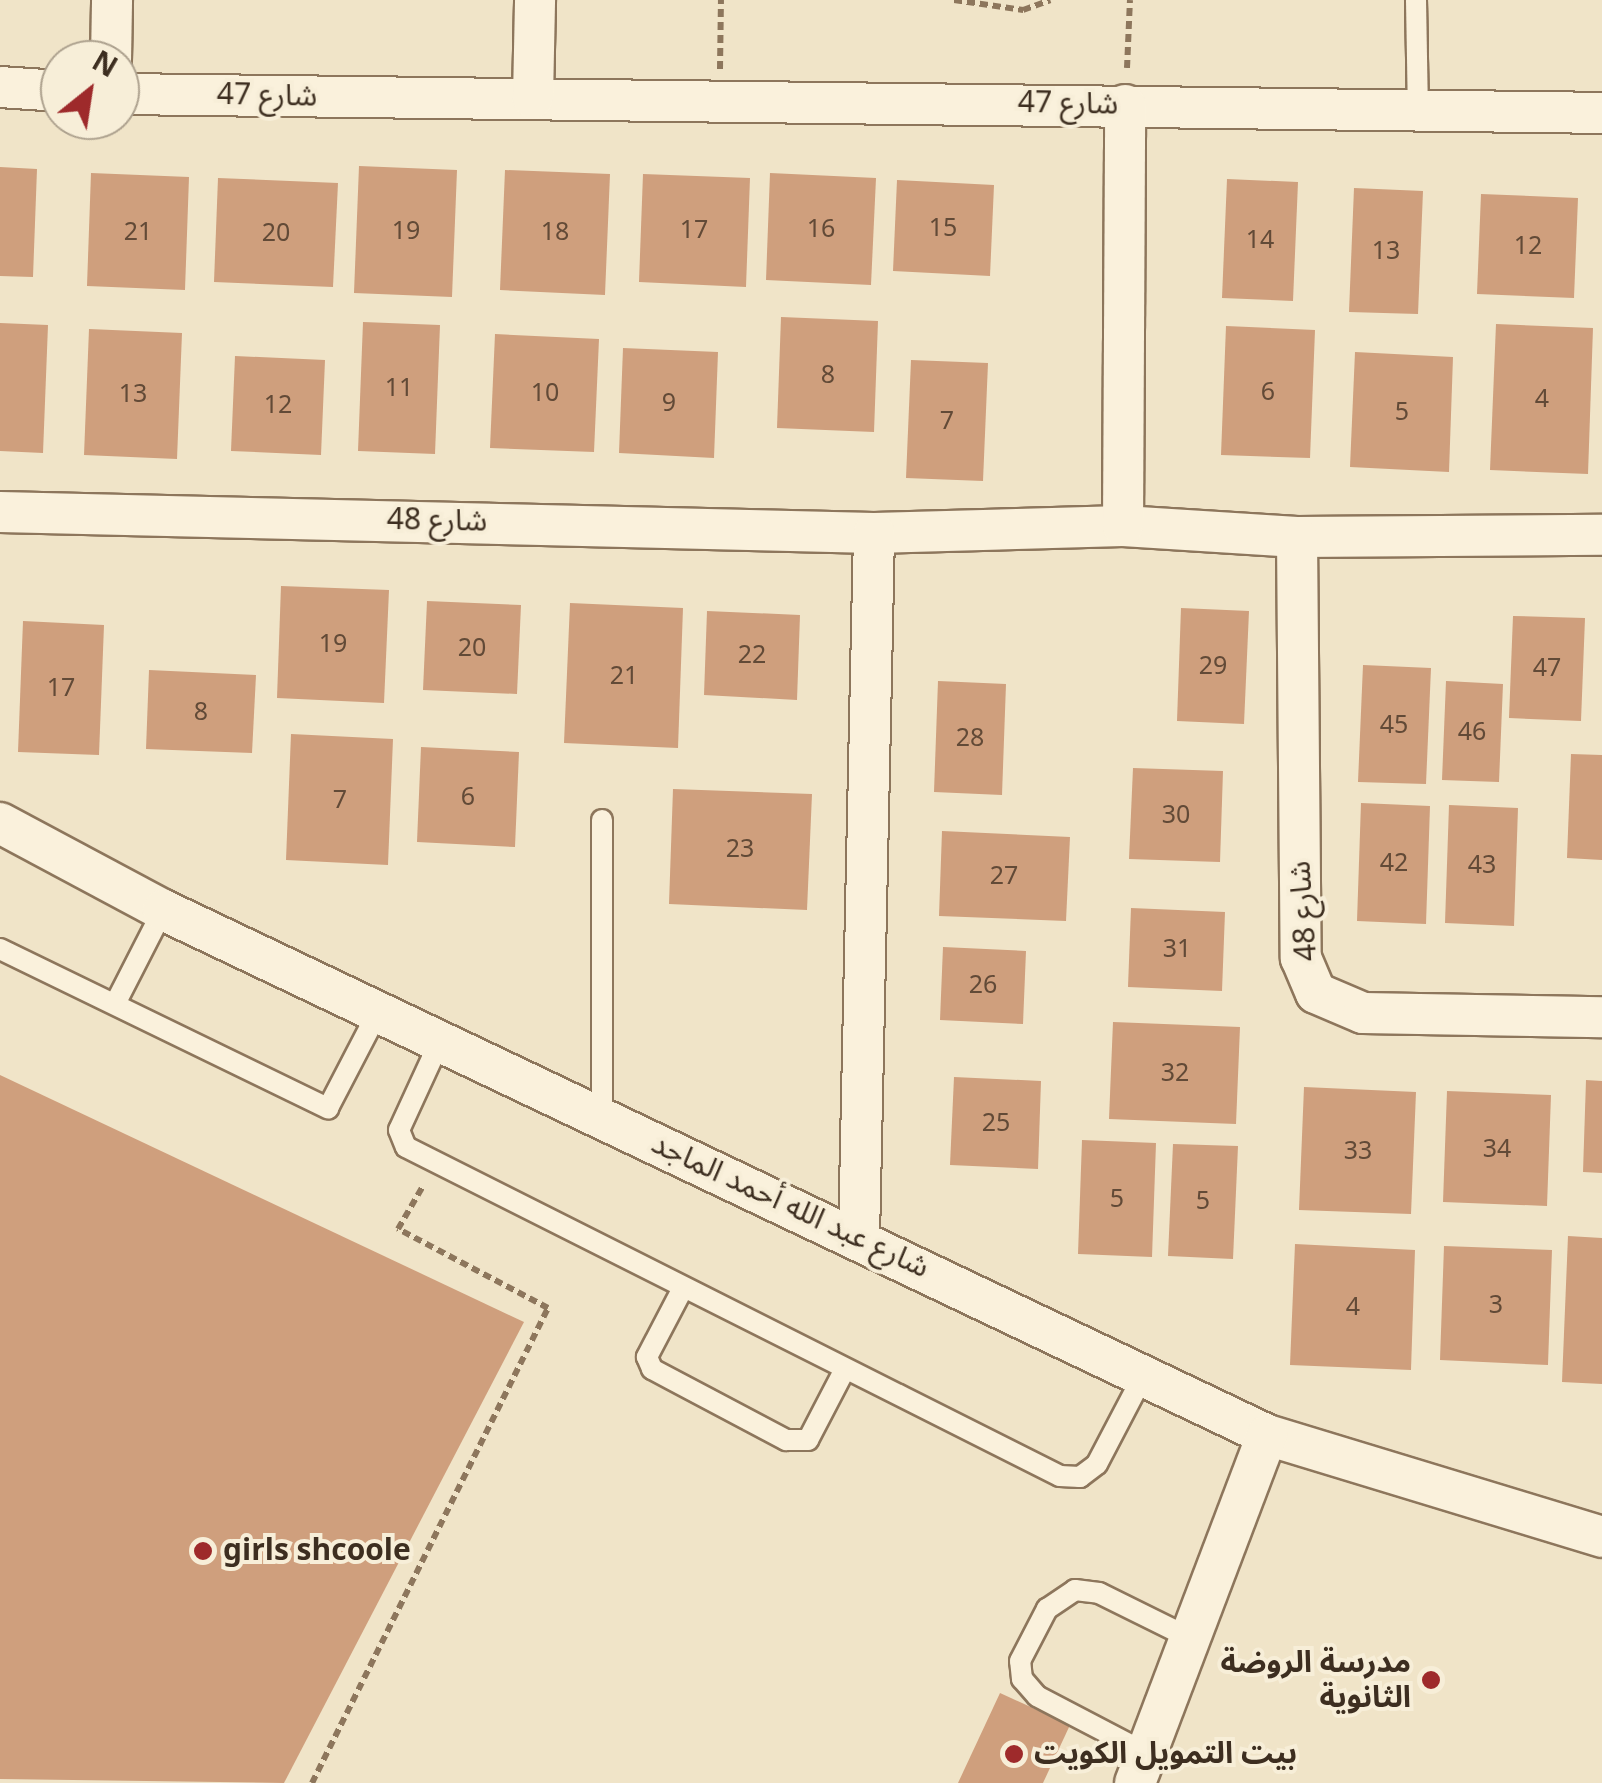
<!DOCTYPE html>
<meta charset="utf-8">
<style>
body{margin:0}
#map{position:relative;width:1602px;height:1783px;overflow:hidden;background:#f0e4c8;font-family:Georgia,"Noto Sans Arabic",serif}
div>[style]{position:absolute}
.building>*{inset:0;background:#cf9f7d}
.path>*{height:6px;margin-top:-3px;transform-origin:0;background:repeating-linear-gradient(90deg,#8d765c 0 8px,transparent 0 13px)}
.roads{filter:drop-shadow(2px 0 #8d765c) drop-shadow(-2px 0 #8d765c) drop-shadow(0 2px #8d765c) drop-shadow(0 -2px #8d765c)}
.service>*{height:20px;margin:-10px;padding:0 10px;transform-origin:10px;border-radius:10px;background:#faf1dc}
.minor>*{height:40px;margin:-20px;padding:0 20px;transform-origin:20px;border-radius:20px;background:#faf1dc}
.dots>*{width:28px;height:28px;translate:-50% -50%;box-sizing:border-box;border:5px solid #f7eed8;border-radius:50%}
span{translate:-50% -50%;white-space:nowrap;text-align:center;line-height:1.15;-webkit-text-stroke:8px #f7eed8;paint-order:stroke}
.number-label{font-size:25px;color:#624a37}
.number-label span{-webkit-text-stroke-width:0}
.street-label{font-size:30px;color:#3d2e20}
.poi-label{font-size:30px;color:#3d2e20;font-weight:700}
.left{translate:0 -50%;text-align:left}
.right{translate:-100% -50%;text-align:right}
.north{position:absolute;left:40px;top:40px;width:100px;height:100px;box-sizing:border-box;background:#f7eed8;border:2px solid #ada18e;border-radius:50%;rotate:30deg;font-size:28px;font-weight:700;line-height:40px;text-align:center;color:#3d2e20}
.north::after{content:'';display:block;margin:auto;width:35px;height:45px;background:#9e2a2b;clip-path:polygon(50% 0,100% 100%,50% 72%,0 100%)}
</style>
<div id="map">
<div class="building">
<i style="clip-path:polygon(359px 166px,457px 170px,452px 297px,354px 293px)"></i>
<i style="clip-path:polygon(0 167px,37px 169px,33px 277px,0 276px)"></i>
<i style="clip-path:polygon(505px 170px,610px 174px,605px 295px,500px 290px)"></i>
<i style="clip-path:polygon(91px 173px,189px 177px,185px 290px,87px 286px)"></i>
<i style="clip-path:polygon(770px 173px,876px 178px,871px 285px,766px 280px)"></i>
<i style="clip-path:polygon(643px 174px,750px 178px,746px 287px,639px 282px)"></i>
<i style="clip-path:polygon(218px 178px,338px 183px,333px 287px,214px 282px)"></i>
<i style="clip-path:polygon(1227px 179px,1298px 182px,1293px 301px,1222px 298px)"></i>
<i style="clip-path:polygon(897px 180px,994px 185px,990px 276px,893px 271px)"></i>
<i style="clip-path:polygon(1354px 188px,1423px 191px,1418px 314px,1349px 312px)"></i>
<i style="clip-path:polygon(1481px 194px,1578px 198px,1574px 298px,1477px 294px)"></i>
<i style="clip-path:polygon(781px 317px,878px 321px,874px 432px,777px 428px)"></i>
<i style="clip-path:polygon(363px 322px,440px 325px,435px 454px,358px 451px)"></i>
<i style="clip-path:polygon(0 323px,48px 325px,43px 453px,0 451px)"></i>
<i style="clip-path:polygon(1496px 324px,1593px 328px,1588px 474px,1490px 470px)"></i>
<i style="clip-path:polygon(1226px 326px,1315px 330px,1310px 458px,1221px 455px)"></i>
<i style="clip-path:polygon(89px 329px,182px 333px,177px 459px,84px 455px)"></i>
<i style="clip-path:polygon(495px 334px,599px 339px,594px 452px,490px 448px)"></i>
<i style="clip-path:polygon(623px 348px,718px 352px,714px 458px,619px 453px)"></i>
<i style="clip-path:polygon(1355px 352px,1453px 357px,1449px 472px,1350px 467px)"></i>
<i style="clip-path:polygon(235px 356px,325px 360px,321px 455px,231px 451px)"></i>
<i style="clip-path:polygon(911px 360px,988px 363px,983px 481px,906px 478px)"></i>
<i style="clip-path:polygon(281px 586px,389px 590px,384px 703px,277px 698px)"></i>
<i style="clip-path:polygon(427px 601px,521px 605px,517px 694px,423px 690px)"></i>
<i style="clip-path:polygon(570px 603px,683px 608px,678px 748px,564px 743px)"></i>
<i style="clip-path:polygon(1181px 608px,1249px 611px,1244px 724px,1177px 721px)"></i>
<i style="clip-path:polygon(707px 611px,800px 615px,797px 700px,704px 695px)"></i>
<i style="clip-path:polygon(1513px 616px,1585px 618px,1581px 721px,1509px 718px)"></i>
<i style="clip-path:polygon(23px 621px,104px 625px,99px 755px,18px 752px)"></i>
<i style="clip-path:polygon(1363px 665px,1431px 668px,1426px 784px,1358px 782px)"></i>
<i style="clip-path:polygon(149px 670px,256px 675px,252px 753px,146px 749px)"></i>
<i style="clip-path:polygon(938px 681px,1006px 684px,1002px 795px,934px 792px)"></i>
<i style="clip-path:polygon(1446px 681px,1503px 684px,1499px 782px,1442px 780px)"></i>
<i style="clip-path:polygon(291px 734px,393px 739px,388px 865px,286px 860px)"></i>
<i style="clip-path:polygon(421px 747px,519px 752px,515px 847px,417px 842px)"></i>
<i style="clip-path:polygon(1571px 754px,1602px 755px,1602px 860px,1567px 858px)"></i>
<i style="clip-path:polygon(1133px 768px,1223px 771px,1220px 862px,1129px 859px)"></i>
<i style="clip-path:polygon(673px 789px,812px 794px,807px 910px,669px 904px)"></i>
<i style="clip-path:polygon(1361px 803px,1430px 806px,1426px 924px,1357px 921px)"></i>
<i style="clip-path:polygon(1449px 805px,1518px 808px,1514px 926px,1445px 923px)"></i>
<i style="clip-path:polygon(942px 831px,1070px 837px,1066px 921px,939px 916px)"></i>
<i style="clip-path:polygon(1131px 908px,1225px 912px,1222px 991px,1128px 987px)"></i>
<i style="clip-path:polygon(943px 947px,1026px 951px,1023px 1024px,940px 1020px)"></i>
<i style="clip-path:polygon(1113px 1022px,1240px 1027px,1236px 1124px,1109px 1119px)"></i>
<i style="clip-path:polygon(0 1075px,524px 1322px,284px 1783px,0 1779px)"></i>
<i style="clip-path:polygon(954px 1077px,1041px 1081px,1038px 1169px,950px 1165px)"></i>
<i style="clip-path:polygon(1586px 1080px,1602px 1081px,1602px 1173px,1583px 1172px)"></i>
<i style="clip-path:polygon(1304px 1087px,1416px 1092px,1411px 1214px,1299px 1210px)"></i>
<i style="clip-path:polygon(1447px 1091px,1551px 1095px,1547px 1206px,1443px 1202px)"></i>
<i style="clip-path:polygon(1082px 1140px,1156px 1143px,1152px 1257px,1078px 1254px)"></i>
<i style="clip-path:polygon(1173px 1144px,1238px 1146px,1233px 1259px,1168px 1256px)"></i>
<i style="clip-path:polygon(1568px 1236px,1602px 1238px,1602px 1384px,1562px 1382px)"></i>
<i style="clip-path:polygon(1295px 1244px,1415px 1250px,1411px 1370px,1290px 1365px)"></i>
<i style="clip-path:polygon(1444px 1246px,1552px 1250px,1548px 1365px,1440px 1360px)"></i>
<i style="clip-path:polygon(1000px 1693px,1070px 1725px,1043px 1783px,958px 1783px)"></i>
</div>
<div class="path">
<i style="left:954px;top:0;width:70px;rotate:8.2deg"></i>
<i style="left:1023px;top:10px;width:29px;rotate:-20deg"></i>
<i style="left:1127px;top:68px;width:68px;rotate:-87.5deg"></i>
<i style="left:720px;top:69px;width:69px;rotate:-89.2deg"></i>
<i style="left:312px;top:1783px;width:530px;rotate:-63.58deg"></i>
<i style="left:548px;top:1308px;width:170px;rotate:-152.2deg"></i>
<i style="left:398px;top:1229px;width:50px;rotate:-59.8deg"></i>
</div>
<div class="roads">
<div class="service">
<i style="left:1416px;top:0;width:112px;rotate:89deg"></i>
<i style="left:0;top:949px;width:365px;rotate:25.9deg"></i>
<i style="left:328px;top:1108px;width:108px;rotate:-62.5deg"></i>
<i style="left:115px;top:1004px;width:106px;rotate:-62.9deg"></i>
<i style="left:440px;top:1041px;width:98px;rotate:114.7deg"></i>
<i style="left:399px;top:1130px;width:18px;rotate:68deg"></i>
<i style="left:406px;top:1147px;width:732px;rotate:26.71deg"></i>
<i style="left:1060px;top:1476px;width:20px;rotate:3deg"></i>
<i style="left:1080px;top:1477px;width:21px;rotate:-37deg"></i>
<i style="left:1097px;top:1464px;width:97px;rotate:-62.4deg"></i>
<i style="left:602px;top:1117px;width:297px;rotate:-90deg"></i>
<i style="left:683px;top:1288px;width:78px;rotate:117.6deg"></i>
<i style="left:647px;top:1357px;width:13px;rotate:67deg"></i>
<i style="left:652px;top:1369px;width:152px;rotate:27.9deg"></i>
<i style="left:786px;top:1440px;width:22px"></i>
<i style="left:808px;top:1440px;width:80px;rotate:-62.5deg"></i>
<i style="left:1146px;top:1753px;width:123px;rotate:-152.4deg"></i>
<i style="left:1037px;top:1696px;width:23px;rotate:-131deg"></i>
<i style="left:1022px;top:1679px;width:18px;rotate:-96deg"></i>
<i style="left:1020px;top:1661px;width:59px;rotate:-62.6deg"></i>
<i style="left:1047px;top:1609px;width:34px;rotate:-34deg"></i>
<i style="left:1075px;top:1590px;width:24px;rotate:7deg"></i>
<i style="left:1099px;top:1593px;width:102px;rotate:26.3deg"></i>
</div>
<div class="minor">
<i style="left:111px;top:60px;width:60px;rotate:-89deg"></i>
<i style="left:0;top:87px;width:60px;rotate:3.8deg"></i>
<i style="left:120px;top:94px;width:1482px;rotate:0.73deg"></i>
<i style="left:533px;top:98px;width:98px;rotate:-88.8deg"></i>
<i style="left:0;top:512px;width:874px;rotate:1.38deg"></i>
<i style="left:874px;top:533px;width:249px;rotate:-1.6deg"></i>
<i style="left:1123px;top:526px;width:174px;rotate:3.6deg"></i>
<i style="left:1297px;top:537px;width:305px;rotate:-0.4deg"></i>
<i style="left:1123px;top:526px;width:421px;rotate:-89.7deg"></i>
<i style="left:1297px;top:537px;width:421px;rotate:89.5deg"></i>
<i style="left:1301px;top:958px;width:38px;rotate:67deg"></i>
<i style="left:1316px;top:993px;width:51px;rotate:23.1deg"></i>
<i style="left:1363px;top:1013px;width:239px;rotate:1deg"></i>
<i style="left:0;top:823px;width:185px;rotate:28.1deg"></i>
<i style="left:163px;top:910px;width:1222px;rotate:25.43deg"></i>
<i style="left:1267px;top:1435px;width:350px;rotate:16.9deg"></i>
<i style="left:859px;top:1238px;width:705px;rotate:-88.78deg"></i>
<i style="left:1135px;top:1783px;width:372px;rotate:-69.2deg"></i>
</div>
</div>
<div class="dots">
<i style="left:203px;top:1551px;background:#9e2a2b"></i>
<i style="left:1431px;top:1680px;background:#9e2a2b"></i>
<i style="left:1014px;top:1754px;background:#9e2a2b"></i>
</div>
<div class="number-label">
<span style="left:943px;top:228px">15</span>
<span style="left:821px;top:229px">16</span>
<span style="left:694px;top:230px">17</span>
<span style="left:406px;top:231px">19</span>
<span style="left:138px;top:232px">21</span>
<span style="left:555px;top:232px">18</span>
<span style="left:276px;top:233px">20</span>
<span style="left:1260px;top:240px">14</span>
<span style="left:1528px;top:246px">12</span>
<span style="left:1386px;top:251px">13</span>
<span style="left:828px;top:375px">8</span>
<span style="left:399px;top:388px">11</span>
<span style="left:1268px;top:392px">6</span>
<span style="left:545px;top:393px">10</span>
<span style="left:133px;top:394px">13</span>
<span style="left:1542px;top:399px">4</span>
<span style="left:669px;top:403px">9</span>
<span style="left:278px;top:405px">12</span>
<span style="left:1402px;top:412px">5</span>
<span style="left:947px;top:421px">7</span>
<span style="left:333px;top:644px">19</span>
<span style="left:472px;top:648px">20</span>
<span style="left:752px;top:655px">22</span>
<span style="left:1213px;top:666px">29</span>
<span style="left:1547px;top:668px">47</span>
<span style="left:624px;top:676px">21</span>
<span style="left:61px;top:688px">17</span>
<span style="left:201px;top:712px">8</span>
<span style="left:1394px;top:725px">45</span>
<span style="left:1472px;top:732px">46</span>
<span style="left:970px;top:738px">28</span>
<span style="left:468px;top:797px">6</span>
<span style="left:340px;top:800px">7</span>
<span style="left:1176px;top:815px">30</span>
<span style="left:740px;top:849px">23</span>
<span style="left:1394px;top:863px">42</span>
<span style="left:1482px;top:865px">43</span>
<span style="left:1004px;top:876px">27</span>
<span style="left:1177px;top:949px">31</span>
<span style="left:983px;top:985px">26</span>
<span style="left:1175px;top:1073px">32</span>
<span style="left:996px;top:1123px">25</span>
<span style="left:1497px;top:1149px">34</span>
<span style="left:1358px;top:1151px">33</span>
<span style="left:1117px;top:1199px">5</span>
<span style="left:1203px;top:1201px">5</span>
<span style="left:1496px;top:1305px">3</span>
<span style="left:1353px;top:1307px">4</span>
</div>
<div class="street-label">
<span style="left:267px;top:96px;rotate:1deg">شارع 47</span>
<span style="left:1068px;top:104px;rotate:1deg">شارع 47</span>
<span style="left:437px;top:521px;rotate:1deg">شارع 48</span>
<span style="left:1304px;top:911px;rotate:-94deg">شارع 48</span>
<span style="left:790px;top:1206px;rotate:25deg">شارع عبد الله أحمد الماجد</span>
</div>
<div class="poi-label">
<span class="left" style="left:223px;top:1551px">girls shcoole</span>
<span class="right" style="left:1411px;top:1680px">مدرسة الروضة<br>الثانوية</span>
<span class="left" style="left:1034px;top:1754px">بيت التمويل الكويت</span>
</div>
<div class="north">N</div>
</div>
